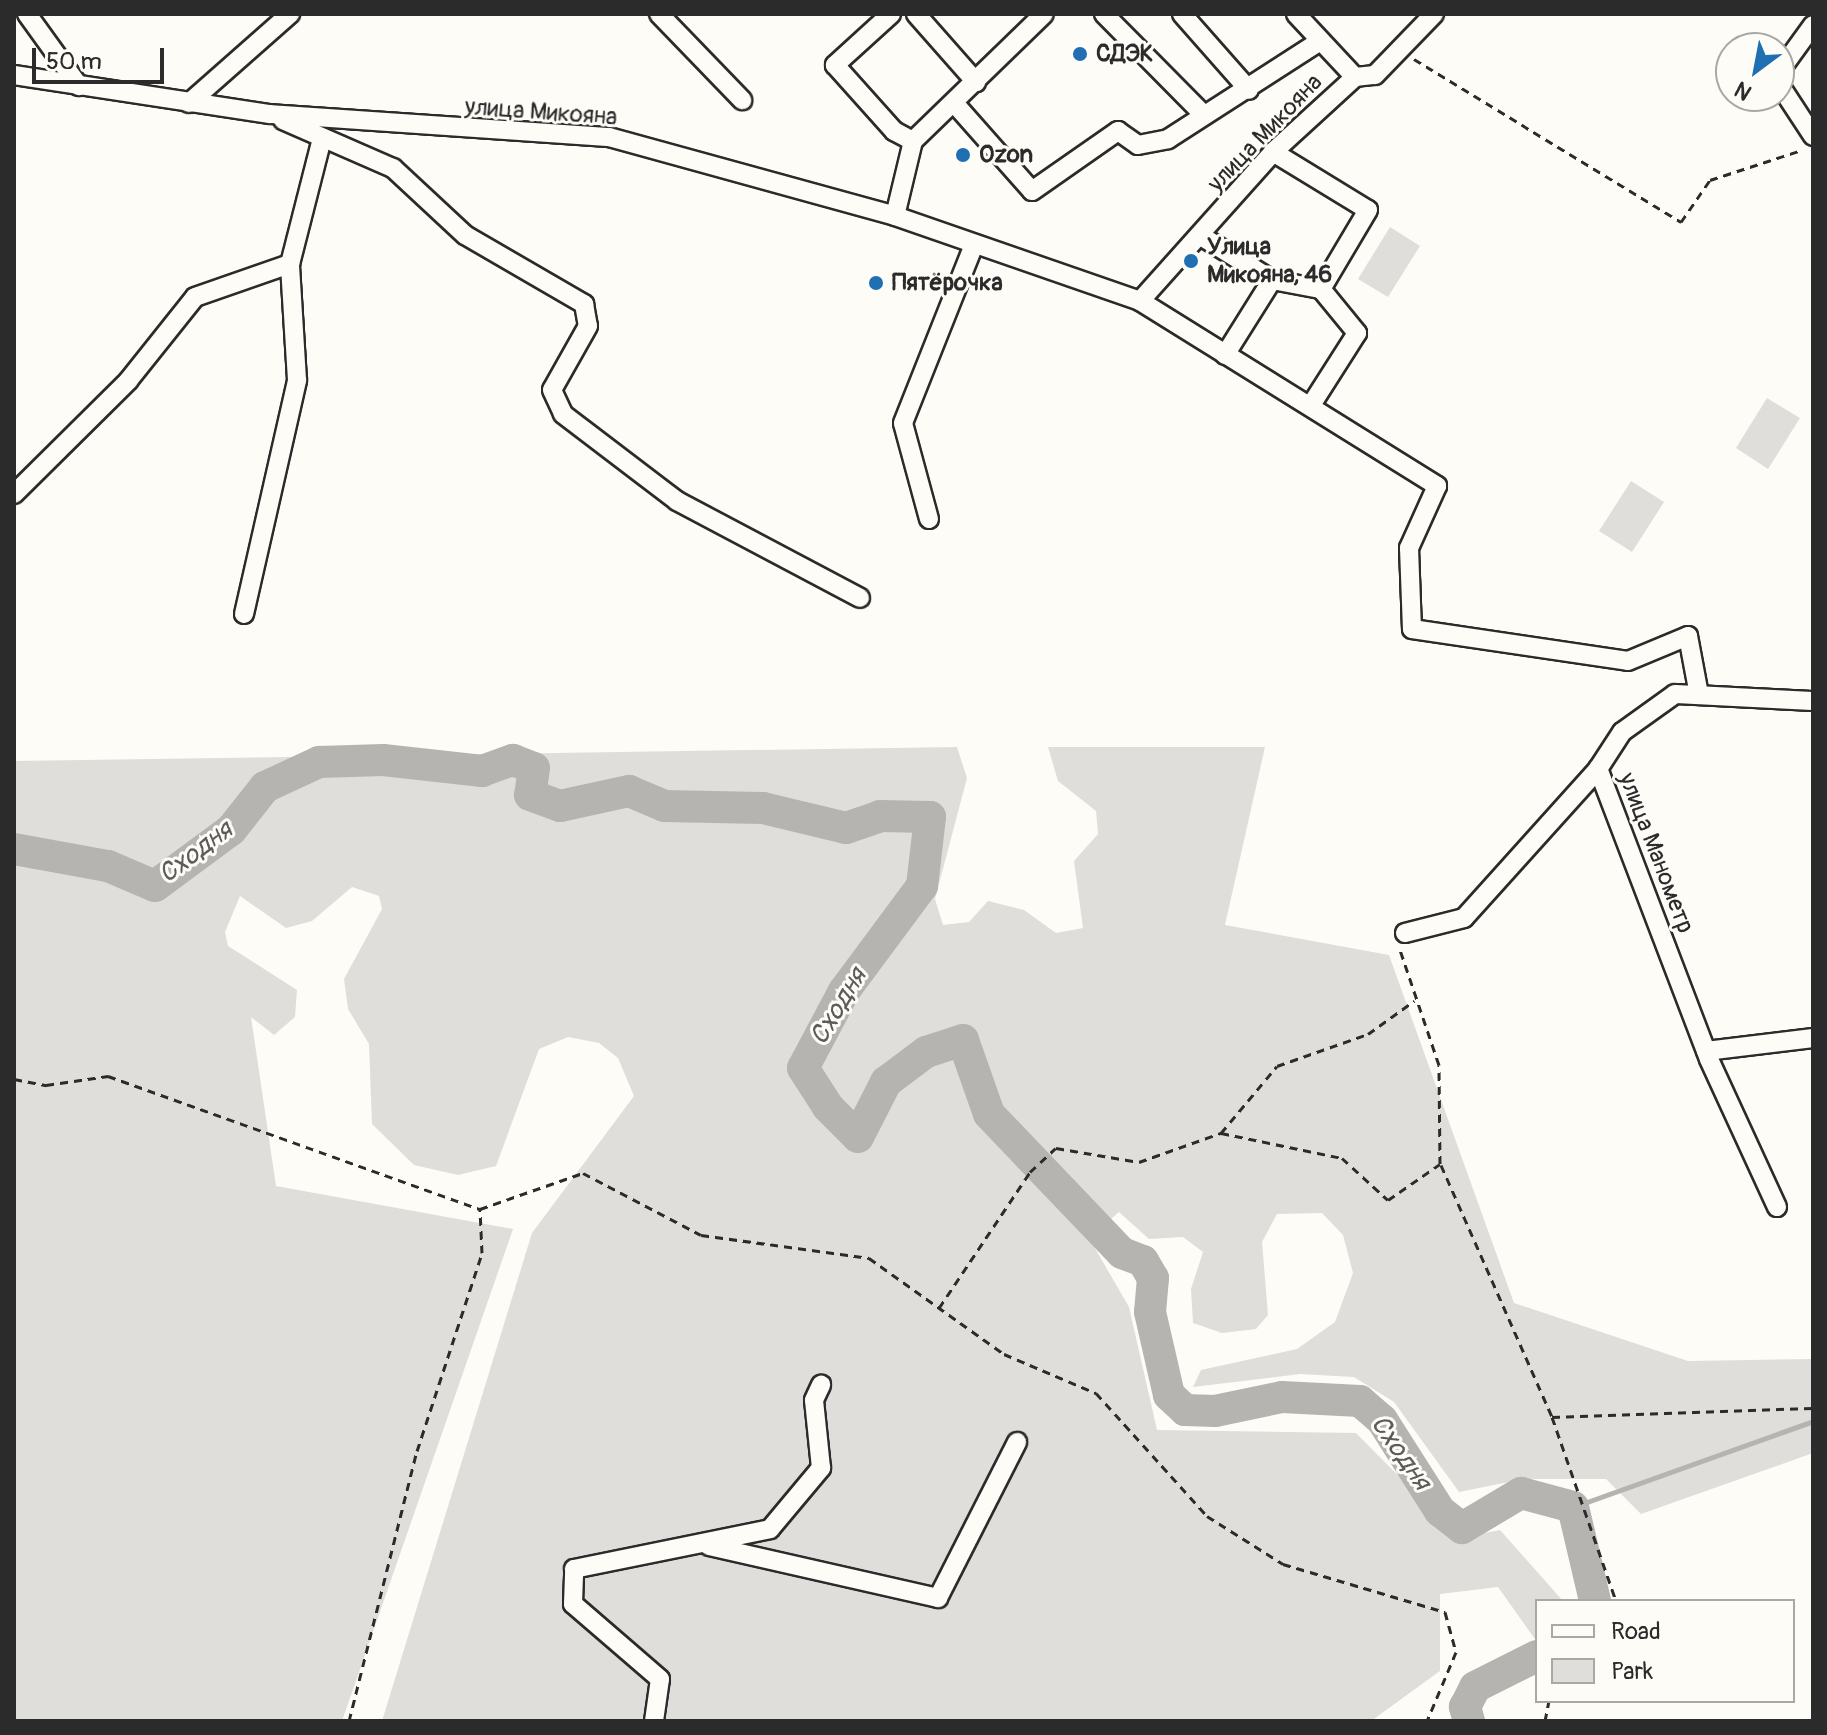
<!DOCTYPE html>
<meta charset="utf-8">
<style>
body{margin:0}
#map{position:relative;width:1827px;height:1735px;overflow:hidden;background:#fdfcf7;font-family:Pangolin,sans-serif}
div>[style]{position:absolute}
.green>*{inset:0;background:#dfdeda}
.stream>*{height:5px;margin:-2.5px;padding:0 2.5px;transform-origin:2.5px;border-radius:2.5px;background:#b5b4b1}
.river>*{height:32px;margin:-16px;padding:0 16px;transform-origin:16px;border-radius:16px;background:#b5b4b1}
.path>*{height:3px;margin-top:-1.5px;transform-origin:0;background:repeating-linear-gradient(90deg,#2b2b2b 0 8px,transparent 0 14px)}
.roads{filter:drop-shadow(2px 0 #2b2b2b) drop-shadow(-2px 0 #2b2b2b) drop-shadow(0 2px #2b2b2b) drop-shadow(0 -2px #2b2b2b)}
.minor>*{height:18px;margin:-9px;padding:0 9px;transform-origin:9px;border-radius:9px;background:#fdfcf7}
.dots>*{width:22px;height:22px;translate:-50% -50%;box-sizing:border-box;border:4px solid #fdfcf7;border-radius:50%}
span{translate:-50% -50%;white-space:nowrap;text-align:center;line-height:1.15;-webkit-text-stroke:6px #fdfcf7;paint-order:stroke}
.poi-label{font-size:24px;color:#2b2b2b;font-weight:700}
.left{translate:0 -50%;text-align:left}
.street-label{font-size:24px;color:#2b2b2b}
.water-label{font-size:26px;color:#5b5b5a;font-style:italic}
.frame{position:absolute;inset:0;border:16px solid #2b2b2b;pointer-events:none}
.legend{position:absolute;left:1535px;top:1599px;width:260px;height:104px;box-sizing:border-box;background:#fdfcf7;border:2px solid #a9a8a5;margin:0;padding:10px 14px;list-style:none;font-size:24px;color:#2b2b2b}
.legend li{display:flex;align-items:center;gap:16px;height:40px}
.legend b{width:40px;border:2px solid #a9a8a5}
.north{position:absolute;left:1715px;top:32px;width:80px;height:80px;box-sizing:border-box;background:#fdfcf7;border:2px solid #a9a8a5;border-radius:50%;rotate:212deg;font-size:22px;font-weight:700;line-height:32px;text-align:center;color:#2b2b2b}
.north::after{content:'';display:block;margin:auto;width:28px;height:36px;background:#1f6fb2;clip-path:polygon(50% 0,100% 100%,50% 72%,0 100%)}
.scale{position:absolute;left:32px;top:48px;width:132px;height:36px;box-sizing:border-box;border:4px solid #2b2b2b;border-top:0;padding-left:10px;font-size:24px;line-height:28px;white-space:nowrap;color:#2b2b2b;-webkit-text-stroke:6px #fdfcf7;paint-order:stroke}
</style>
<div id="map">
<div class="green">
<i style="clip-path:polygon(1390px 227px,1420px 246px,1388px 297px,1358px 279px)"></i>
<i style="clip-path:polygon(1767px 398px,1800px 418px,1768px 469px,1736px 448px)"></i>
<i style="clip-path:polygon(1631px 481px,1664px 502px,1632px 552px,1599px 531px)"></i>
<i style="clip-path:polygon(957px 747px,967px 778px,935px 899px,943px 925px,969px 922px,988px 901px,1024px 910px,1056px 933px,1083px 928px,1074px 861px,1098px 834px,1096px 811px,1058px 781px,1048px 747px,1265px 747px,1225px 925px,1389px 955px,1514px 1303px,1688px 1361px,1813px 1359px,1813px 1453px,1641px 1514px,1606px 1479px,1524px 1479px,1459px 1492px,1394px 1402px,1354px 1377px,1300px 1374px,1193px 1387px,1201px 1370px,1297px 1349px,1335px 1322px,1353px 1273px,1343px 1235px,1322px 1213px,1277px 1214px,1262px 1242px,1268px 1315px,1256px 1329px,1222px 1333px,1193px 1323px,1191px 1289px,1203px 1252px,1183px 1237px,1149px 1239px,1119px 1212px,1089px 1238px,1129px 1307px,1157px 1430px,1356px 1433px,1460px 1538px,1500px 1530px,1563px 1601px,1537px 1601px,1537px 1642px,1498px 1587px,1440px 1594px,1440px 1671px,1371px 1721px,382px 1721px,532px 1233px,634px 1096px,618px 1058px,599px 1043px,568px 1037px,539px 1049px,496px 1166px,458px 1175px,414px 1165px,372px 1124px,369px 1044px,348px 1009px,344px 979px,382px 909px,379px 896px,352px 887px,312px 921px,286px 928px,240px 896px,225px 932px,228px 946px,297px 990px,295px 1017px,274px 1035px,251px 1017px,276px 1186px,513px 1229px,342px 1721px,14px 1721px,14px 761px)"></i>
</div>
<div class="stream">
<i style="left:1573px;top:1507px;width:255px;rotate:-19.7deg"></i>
</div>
<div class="river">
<i style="left:14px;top:849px;width:96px;rotate:10.3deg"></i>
<i style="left:108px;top:866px;width:51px;rotate:23.1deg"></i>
<i style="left:155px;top:886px;width:94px;rotate:-36.4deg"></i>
<i style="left:231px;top:830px;width:55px;rotate:-51.7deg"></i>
<i style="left:265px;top:787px;width:60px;rotate:-24.8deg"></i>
<i style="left:319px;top:762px;width:64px;rotate:-1.8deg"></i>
<i style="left:383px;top:760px;width:100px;rotate:6.3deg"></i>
<i style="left:482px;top:771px;width:33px;rotate:-20deg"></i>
<i style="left:513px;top:760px;width:22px;rotate:21deg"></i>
<i style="left:534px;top:768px;width:27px;rotate:98deg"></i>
<i style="left:530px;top:795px;width:32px;rotate:20deg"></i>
<i style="left:560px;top:806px;width:71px;rotate:-12.3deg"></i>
<i style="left:629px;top:791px;width:38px;rotate:23deg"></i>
<i style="left:664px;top:806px;width:99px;rotate:1.2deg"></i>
<i style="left:763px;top:808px;width:85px;rotate:13.5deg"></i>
<i style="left:846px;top:828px;width:36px;rotate:-19deg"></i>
<i style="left:880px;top:816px;width:50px;rotate:1.1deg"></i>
<i style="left:930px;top:817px;width:69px;rotate:96.6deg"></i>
<i style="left:922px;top:886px;width:131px;rotate:126.6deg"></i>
<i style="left:844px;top:991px;width:87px;rotate:118deg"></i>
<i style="left:803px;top:1068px;width:46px;rotate:57.3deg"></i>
<i style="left:828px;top:1107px;width:42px;rotate:45deg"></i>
<i style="left:858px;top:1137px;width:62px;rotate:-63deg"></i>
<i style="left:886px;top:1082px;width:50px;rotate:-36.9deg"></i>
<i style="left:926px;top:1052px;width:39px;rotate:-18deg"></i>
<i style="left:963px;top:1040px;width:78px;rotate:70.6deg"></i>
<i style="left:989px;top:1114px;width:192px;rotate:46.3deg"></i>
<i style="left:1122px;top:1253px;width:22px;rotate:21deg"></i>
<i style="left:1143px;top:1261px;width:20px;rotate:60deg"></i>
<i style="left:1153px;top:1278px;width:34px;rotate:95deg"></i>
<i style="left:1150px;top:1312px;width:85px;rotate:77.1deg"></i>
<i style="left:1169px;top:1395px;width:22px;rotate:43deg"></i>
<i style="left:1185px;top:1410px;width:30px;rotate:2deg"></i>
<i style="left:1215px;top:1411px;width:68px;rotate:-11.8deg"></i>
<i style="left:1282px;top:1397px;width:78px;rotate:2.9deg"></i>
<i style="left:1360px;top:1401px;width:29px;rotate:41deg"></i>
<i style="left:1382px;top:1420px;width:108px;rotate:57.5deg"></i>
<i style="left:1440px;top:1511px;width:28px;rotate:38deg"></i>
<i style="left:1462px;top:1528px;width:69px;rotate:-30.7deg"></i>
<i style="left:1521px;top:1493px;width:54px;rotate:15.1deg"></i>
<i style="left:1573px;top:1507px;width:97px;rotate:76.8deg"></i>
<i style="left:1469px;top:1721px;width:15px;rotate:-106deg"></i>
<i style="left:1465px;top:1707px;width:22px;rotate:-63deg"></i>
<i style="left:1475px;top:1687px;width:69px;rotate:-26.6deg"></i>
</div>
<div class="path">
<i style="left:1414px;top:59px;width:313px;rotate:31.4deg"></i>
<i style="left:1681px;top:222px;width:51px;rotate:-55.4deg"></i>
<i style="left:1710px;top:180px;width:97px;rotate:-18.1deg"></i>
<i style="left:14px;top:1079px;width:33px;rotate:11deg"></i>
<i style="left:46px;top:1085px;width:63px;rotate:-8.3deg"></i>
<i style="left:108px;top:1076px;width:395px;rotate:19.7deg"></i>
<i style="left:480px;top:1209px;width:109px;rotate:-19.3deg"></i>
<i style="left:583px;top:1173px;width:133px;rotate:27.7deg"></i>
<i style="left:701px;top:1235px;width:170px;rotate:7.8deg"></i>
<i style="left:869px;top:1258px;width:166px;rotate:35.4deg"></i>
<i style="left:1004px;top:1354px;width:100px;rotate:23deg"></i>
<i style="left:1096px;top:1393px;width:166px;rotate:47.9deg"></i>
<i style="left:1207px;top:1516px;width:90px;rotate:32.3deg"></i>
<i style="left:1283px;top:1564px;width:169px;rotate:16.5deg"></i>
<i style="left:1445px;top:1612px;width:41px;rotate:74.6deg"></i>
<i style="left:1456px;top:1652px;width:75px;rotate:112.8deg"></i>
<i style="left:1221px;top:1133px;width:87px;rotate:-50.1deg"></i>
<i style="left:1277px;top:1066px;width:96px;rotate:-19.4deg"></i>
<i style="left:1368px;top:1034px;width:57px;rotate:-35.7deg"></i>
<i style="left:1441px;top:1165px;width:275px;rotate:66.2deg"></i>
<i style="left:1552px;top:1417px;width:261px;rotate:-2deg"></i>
<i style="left:939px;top:1308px;width:164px;rotate:-56.2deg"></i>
<i style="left:1030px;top:1172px;width:35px;rotate:-43deg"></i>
<i style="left:1056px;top:1148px;width:84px;rotate:9.6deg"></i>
<i style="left:1139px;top:1162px;width:87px;rotate:-19.5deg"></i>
<i style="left:1221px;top:1133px;width:124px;rotate:11.7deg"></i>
<i style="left:1342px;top:1158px;width:62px;rotate:42.4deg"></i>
<i style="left:1388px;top:1200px;width:63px;rotate:-34.7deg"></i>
<i style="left:1440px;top:1164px;width:99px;rotate:-90.6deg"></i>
<i style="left:1439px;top:1065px;width:125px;rotate:-108.7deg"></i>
<i style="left:1552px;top:1417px;width:195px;rotate:70.8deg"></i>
<i style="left:349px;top:1721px;width:278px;rotate:-75.9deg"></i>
<i style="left:417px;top:1451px;width:208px;rotate:-71.8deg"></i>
<i style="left:482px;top:1253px;width:44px;rotate:-92.6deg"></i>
<i style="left:1545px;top:1721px;width:20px;rotate:-79deg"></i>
</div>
<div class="roads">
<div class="minor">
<i style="left:27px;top:14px;width:89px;rotate:54.2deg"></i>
<i style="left:659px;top:14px;width:120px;rotate:46deg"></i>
<i style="left:891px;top:14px;width:76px;rotate:137.7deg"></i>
<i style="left:835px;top:65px;width:89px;rotate:48.2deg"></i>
<i style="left:894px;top:131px;width:21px;rotate:28deg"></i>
<i style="left:913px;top:141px;width:77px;rotate:103.5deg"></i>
<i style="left:916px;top:14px;width:91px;rotate:48.6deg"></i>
<i style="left:1104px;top:14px;width:138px;rotate:45.3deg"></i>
<i style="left:1182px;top:14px;width:101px;rotate:48.6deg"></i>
<i style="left:1296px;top:14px;width:86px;rotate:46.9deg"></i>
<i style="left:1779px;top:72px;width:58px;rotate:-54.1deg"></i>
<i style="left:14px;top:75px;width:259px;rotate:8.7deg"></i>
<i style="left:270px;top:114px;width:340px;rotate:3.9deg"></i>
<i style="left:609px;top:137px;width:297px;rotate:15.4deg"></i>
<i style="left:895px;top:216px;width:259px;rotate:19.1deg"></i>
<i style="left:1140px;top:301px;width:200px;rotate:-48.2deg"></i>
<i style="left:1273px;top:152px;width:111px;rotate:-42.4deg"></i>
<i style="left:1355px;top:77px;width:20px;rotate:-6deg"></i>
<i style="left:1375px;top:75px;width:85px;rotate:-46deg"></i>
<i style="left:1779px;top:84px;width:62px;rotate:56.8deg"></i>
<i style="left:189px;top:103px;width:135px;rotate:-41.4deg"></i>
<i style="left:955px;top:104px;width:116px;rotate:48.5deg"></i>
<i style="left:1032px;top:191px;width:105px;rotate:-34.9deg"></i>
<i style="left:1118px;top:131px;width:24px;rotate:35deg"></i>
<i style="left:1138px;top:145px;width:31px;rotate:-11deg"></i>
<i style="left:1168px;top:139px;width:181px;rotate:-32.8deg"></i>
<i style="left:283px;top:120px;width:120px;rotate:23.6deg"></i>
<i style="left:393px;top:168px;width:98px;rotate:42.9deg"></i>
<i style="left:465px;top:235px;width:138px;rotate:30.1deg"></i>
<i style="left:584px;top:304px;width:22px;rotate:80deg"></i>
<i style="left:588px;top:326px;width:73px;rotate:119.4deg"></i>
<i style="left:552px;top:390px;width:26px;rotate:65deg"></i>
<i style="left:563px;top:414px;width:143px;rotate:37.3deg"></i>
<i style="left:677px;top:501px;width:207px;rotate:27.9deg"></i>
<i style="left:913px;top:141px;width:182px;rotate:-44.1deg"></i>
<i style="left:1273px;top:152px;width:111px;rotate:31.4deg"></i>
<i style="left:1368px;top:210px;width:92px;rotate:120.7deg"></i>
<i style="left:1201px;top:236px;width:84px;rotate:31.8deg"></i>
<i style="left:1140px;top:301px;width:350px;rotate:31.9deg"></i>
<i style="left:1437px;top:486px;width:68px;rotate:114.3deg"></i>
<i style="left:1409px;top:548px;width:81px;rotate:87.9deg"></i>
<i style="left:1412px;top:629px;width:218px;rotate:8.4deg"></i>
<i style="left:1628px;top:661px;width:65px;rotate:-22.6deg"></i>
<i style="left:1688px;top:636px;width:60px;rotate:79.4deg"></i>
<i style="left:1225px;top:355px;width:89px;rotate:-57.9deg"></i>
<i style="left:1272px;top:280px;width:50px;rotate:10.4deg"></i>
<i style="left:1321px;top:289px;width:57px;rotate:50.7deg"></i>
<i style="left:1357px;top:333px;width:82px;rotate:122.5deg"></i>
<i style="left:14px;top:494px;width:161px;rotate:-44.7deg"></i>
<i style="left:128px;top:381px;width:107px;rotate:-51.4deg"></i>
<i style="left:195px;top:297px;width:101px;rotate:-19.2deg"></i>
<i style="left:929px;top:519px;width:99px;rotate:-105.2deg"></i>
<i style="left:903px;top:423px;width:192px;rotate:-68.3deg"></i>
<i style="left:244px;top:614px;width:240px;rotate:-77.2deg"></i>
<i style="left:297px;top:380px;width:116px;rotate:-93.5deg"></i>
<i style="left:290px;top:264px;width:130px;rotate:-75.7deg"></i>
<i style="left:1405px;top:933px;width:61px;rotate:-14.3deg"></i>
<i style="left:1464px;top:918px;width:200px;rotate:-48deg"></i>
<i style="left:1706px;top:1051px;width:108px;rotate:-6.9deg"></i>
<i style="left:1777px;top:1207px;width:163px;rotate:-114.7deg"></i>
<i style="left:1709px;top:1059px;width:311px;rotate:-110.9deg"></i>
<i style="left:1598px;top:769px;width:44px;rotate:-57deg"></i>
<i style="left:1622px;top:732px;width:65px;rotate:-35.6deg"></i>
<i style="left:1675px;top:694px;width:138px;rotate:2.9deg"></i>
<i style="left:709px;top:1546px;width:235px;rotate:12.8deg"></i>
<i style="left:938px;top:1598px;width:175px;rotate:-63.1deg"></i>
<i style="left:654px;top:1721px;width:42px;rotate:-81.9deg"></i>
<i style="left:660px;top:1679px;width:115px;rotate:-139.2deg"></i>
<i style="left:573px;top:1604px;width:35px;rotate:-88deg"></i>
<i style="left:574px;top:1569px;width:200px;rotate:-11.5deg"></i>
<i style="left:770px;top:1529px;width:80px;rotate:-50.1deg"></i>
<i style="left:821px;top:1468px;width:68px;rotate:-95.9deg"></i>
<i style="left:814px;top:1400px;width:17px;rotate:-65deg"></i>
</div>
</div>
<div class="dots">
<i style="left:1080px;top:54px;background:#1f6fb2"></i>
<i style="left:963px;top:155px;background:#1f6fb2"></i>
<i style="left:1191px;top:261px;background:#1f6fb2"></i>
<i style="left:876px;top:283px;background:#1f6fb2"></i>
</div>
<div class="poi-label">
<span class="left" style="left:1096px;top:54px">СДЭК</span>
<span class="left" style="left:979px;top:155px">Ozon</span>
<span class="left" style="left:1207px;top:261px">Улица<br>Микояна, 46</span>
<span class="left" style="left:892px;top:283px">Пятёрочка</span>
</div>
<div class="street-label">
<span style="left:541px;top:112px;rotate:4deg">улица Микояна</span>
<span style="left:1265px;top:133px;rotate:-46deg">улица Микояна</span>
<span style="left:1656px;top:853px;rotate:69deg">улица Манометр</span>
</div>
<div class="water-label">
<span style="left:196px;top:853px;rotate:-37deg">Сходня</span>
<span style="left:839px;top:1007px;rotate:-59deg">Сходня</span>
<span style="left:1400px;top:1453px;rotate:55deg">Сходня</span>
</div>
<div class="frame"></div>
<ul class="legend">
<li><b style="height:10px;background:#fdfcf7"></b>Road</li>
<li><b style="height:22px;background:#dfdeda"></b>Park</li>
</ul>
<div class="north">N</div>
<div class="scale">50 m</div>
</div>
